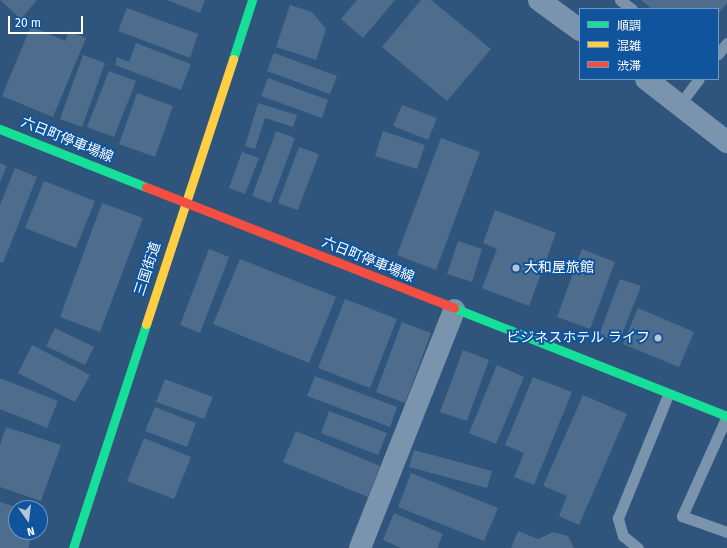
<!DOCTYPE html>
<meta charset="utf-8">
<style>
body{margin:0}
#map{position:relative;width:727px;height:548px;overflow:hidden;background:#30557d;font-family:"Fira Sans","Noto Sans JP",sans-serif}
div>[style]{position:absolute}
.building>*{inset:0;background:#4e6c8b}
.lane>*{height:11px;margin:-5.5px;padding:0 5.5px;transform-origin:5.5px;border-radius:5.5px;background:#7b94ae}
.street>*{height:22px;margin:-11px;padding:0 11px;transform-origin:11px;border-radius:11px;background:#7b94ae}
.fast>*{height:9px;margin:-4.5px;padding:0 4.5px;transform-origin:4.5px;border-radius:4.5px;background:#16e098}
.slow>*{height:9px;margin:-4.5px;padding:0 4.5px;transform-origin:4.5px;border-radius:4.5px;background:#ffcf43}
.jam>*{height:9px;margin:-4.5px;padding:0 4.5px;transform-origin:4.5px;border-radius:4.5px;background:#f24e42}
.dots>*{width:11px;height:11px;translate:-50% -50%;box-sizing:border-box;border:2px solid #10549d;border-radius:50%}
span{translate:-50% -50%;white-space:nowrap;text-align:center;line-height:1.15;-webkit-text-stroke:4px #10549d;paint-order:stroke}
.street-label{font-size:14px;color:#fff}
.poi-label{font-size:14px;color:#fff}
.left{translate:0 -50%;text-align:left}
.right{translate:-100% -50%;text-align:right}
.legend{position:absolute;left:579px;top:8px;width:140px;height:72px;box-sizing:border-box;background:#10549d;border:1px solid #7098c4;margin:0;padding:5px 7px;list-style:none;font-size:12px;color:#fff}
.legend li{display:flex;align-items:center;gap:8px;height:20px}
.legend b{width:20px;border:1px solid #7098c4}
.north{position:absolute;left:8px;top:500px;width:40px;height:40px;box-sizing:border-box;background:#10549d;border:1px solid #7098c4;border-radius:50%;rotate:166deg;font-size:11px;font-weight:700;line-height:16px;text-align:center;color:#fff}
.north::after{content:'';display:block;margin:auto;width:14px;height:18px;background:#b7c4d2;clip-path:polygon(50% 0,100% 100%,50% 72%,0 100%)}
.scale{position:absolute;left:8px;top:16px;width:75px;height:18px;box-sizing:border-box;border:2px solid #fff;border-top:0;padding-left:5px;font-size:12px;line-height:14px;white-space:nowrap;color:#fff;-webkit-text-stroke:3px #10549d;paint-order:stroke}
</style>
<div id="map">
<div class="building">
<i style="clip-path:polygon(0 0,37px 0,21px 19px)"></i>
<i style="clip-path:polygon(167px 0,205px 0,200px 13px)"></i>
<i style="clip-path:polygon(357px 0,395px 0,363px 38px,341px 19px)"></i>
<i style="clip-path:polygon(421px 0,431px 0,491px 49px,447px 101px,382px 47px)"></i>
<i style="clip-path:polygon(641px 0,727px 0,727px 3px,718px 14px,718px 9px,652px 9px)"></i>
<i style="clip-path:polygon(290px 5px,312px 12px,326px 29px,316px 60px,276px 47px)"></i>
<i style="clip-path:polygon(127px 8px,198px 34px,190px 58px,118px 31px)"></i>
<i style="clip-path:polygon(31px 26px,65px 41px,69px 31px,86px 38px,53px 117px,2px 96px)"></i>
<i style="clip-path:polygon(136px 43px,191px 64px,181px 90px,115px 65px,117px 57px,129px 62px)"></i>
<i style="clip-path:polygon(274px 53px,337px 76px,330px 94px,267px 71px)"></i>
<i style="clip-path:polygon(83px 55px,105px 63px,82px 127px,60px 119px)"></i>
<i style="clip-path:polygon(109px 71px,136px 81px,114px 137px,87px 127px)"></i>
<i style="clip-path:polygon(268px 78px,328px 100px,322px 118px,261px 96px)"></i>
<i style="clip-path:polygon(137px 93px,173px 106px,155px 157px,119px 144px)"></i>
<i style="clip-path:polygon(258px 103px,297px 115px,293px 127px,265px 118px,255px 149px,245px 146px)"></i>
<i style="clip-path:polygon(402px 105px,437px 118px,428px 140px,393px 126px)"></i>
<i style="clip-path:polygon(276px 131px,295px 138px,271px 203px,252px 196px)"></i>
<i style="clip-path:polygon(383px 131px,425px 145px,417px 169px,375px 156px)"></i>
<i style="clip-path:polygon(441px 138px,480px 152px,436px 270px,397px 255px)"></i>
<i style="clip-path:polygon(299px 147px,319px 154px,298px 210px,278px 203px)"></i>
<i style="clip-path:polygon(242px 152px,259px 158px,245px 194px,229px 188px)"></i>
<i style="clip-path:polygon(0 163px,7px 166px,0 182px)"></i>
<i style="clip-path:polygon(15px 168px,37px 177px,3px 263px,0 262px,0 205px)"></i>
<i style="clip-path:polygon(44px 181px,95px 201px,76px 248px,25px 228px)"></i>
<i style="clip-path:polygon(102px 203px,143px 218px,100px 332px,60px 317px)"></i>
<i style="clip-path:polygon(495px 210px,556px 233px,529px 306px,482px 288px,497px 249px,483px 243px)"></i>
<i style="clip-path:polygon(458px 241px,482px 249px,472px 282px,447px 274px)"></i>
<i style="clip-path:polygon(209px 249px,229px 257px,200px 333px,180px 325px)"></i>
<i style="clip-path:polygon(582px 249px,615px 262px,590px 329px,557px 317px)"></i>
<i style="clip-path:polygon(240px 259px,336px 297px,309px 363px,213px 324px)"></i>
<i style="clip-path:polygon(620px 279px,641px 286px,619px 342px,599px 335px)"></i>
<i style="clip-path:polygon(345px 299px,397px 319px,370px 388px,318px 368px)"></i>
<i style="clip-path:polygon(638px 308px,694px 332px,679px 367px,623px 344px)"></i>
<i style="clip-path:polygon(402px 322px,431px 333px,405px 403px,376px 392px)"></i>
<i style="clip-path:polygon(55px 328px,94px 347px,85px 365px,46px 346px)"></i>
<i style="clip-path:polygon(32px 345px,90px 375px,75px 402px,18px 373px)"></i>
<i style="clip-path:polygon(463px 350px,489px 360px,467px 421px,440px 412px)"></i>
<i style="clip-path:polygon(497px 365px,524px 377px,496px 444px,469px 433px)"></i>
<i style="clip-path:polygon(315px 376px,397px 407px,390px 427px,307px 396px)"></i>
<i style="clip-path:polygon(533px 377px,572px 392px,534px 485px,514px 477px,524px 453px,505px 445px)"></i>
<i style="clip-path:polygon(0 378px,58px 401px,47px 428px,0 409px)"></i>
<i style="clip-path:polygon(165px 379px,213px 397px,204px 419px,156px 402px)"></i>
<i style="clip-path:polygon(583px 395px,627px 414px,579px 525px,559px 516px,567px 496px,543px 486px)"></i>
<i style="clip-path:polygon(155px 407px,196px 423px,187px 447px,145px 431px)"></i>
<i style="clip-path:polygon(329px 411px,387px 433px,378px 455px,321px 433px)"></i>
<i style="clip-path:polygon(6px 427px,61px 445px,41px 501px,0 487px,0 445px)"></i>
<i style="clip-path:polygon(296px 431px,380px 466px,368px 497px,283px 462px)"></i>
<i style="clip-path:polygon(144px 438px,191px 457px,174px 499px,127px 481px)"></i>
<i style="clip-path:polygon(414px 450px,492px 471px,487px 488px,409px 467px)"></i>
<i style="clip-path:polygon(411px 473px,498px 508px,484px 541px,398px 507px)"></i>
<i style="clip-path:polygon(0 502px,16px 507px,16px 532px,33px 532px,28px 548px,0 548px)"></i>
<i style="clip-path:polygon(394px 513px,443px 534px,437px 548px,401px 548px,383px 540px)"></i>
<i style="clip-path:polygon(518px 531px,538px 539px,553px 532px,568px 536px,574px 548px,511px 548px)"></i>
</div>
<div class="lane">
<i style="left:620px;top:0;width:15px;rotate:37deg"></i>
<i style="left:718px;top:54px;width:14px;rotate:-51deg"></i>
<i style="left:680px;top:104px;width:31px;rotate:-53deg"></i>
<i style="left:727px;top:416px;width:110px;rotate:114.2deg"></i>
<i style="left:682px;top:516px;width:48px;rotate:19.6deg"></i>
<i style="left:638px;top:548px;width:19px;rotate:-141deg"></i>
<i style="left:623px;top:536px;width:19px;rotate:-106deg"></i>
<i style="left:618px;top:518px;width:133px;rotate:-67.9deg"></i>
</div>
<div class="street">
<i style="left:539px;top:0;width:51px;rotate:36.2deg"></i>
<i style="left:646px;top:79px;width:103px;rotate:37.9deg"></i>
<i style="left:360px;top:548px;width:256px;rotate:-68.4deg"></i>
</div>
<div class="fast">
<i style="left:233px;top:59px;width:62px;rotate:-72.1deg"></i>
<i style="left:0;top:129px;width:157px;rotate:21.7deg"></i>
<i style="left:454px;top:308px;width:294px;rotate:21.6deg"></i>
<i style="left:73px;top:548px;width:236px;rotate:-71.9deg"></i>
</div>
<div class="slow">
<i style="left:146px;top:324px;width:279px;rotate:-71.8deg"></i>
</div>
<div class="jam">
<i style="left:146px;top:187px;width:331px;rotate:21.4deg"></i>
</div>
<div class="dots">
<i style="left:516px;top:268px;background:#b7c4d2"></i>
<i style="left:658px;top:338px;background:#b7c4d2"></i>
</div>
<div class="street-label">
<span style="left:67px;top:140px;rotate:22deg">六日町停車場線</span>
<span style="left:368px;top:260px;rotate:22deg">六日町停車場線</span>
<span style="left:148px;top:269px;rotate:-72deg">三国街道</span>
</div>
<div class="poi-label">
<span class="left" style="left:524px;top:268px">大和屋旅館</span>
<span class="right" style="left:650px;top:338px">ビジネスホテル ライフ</span>
</div>
<ul class="legend">
<li><b style="height:5px;background:#16e098"></b>順調</li>
<li><b style="height:5px;background:#ffcf43"></b>混雑</li>
<li><b style="height:5px;background:#f24e42"></b>渋滞</li>
</ul>
<div class="north">N</div>
<div class="scale">20 m</div>
</div>
